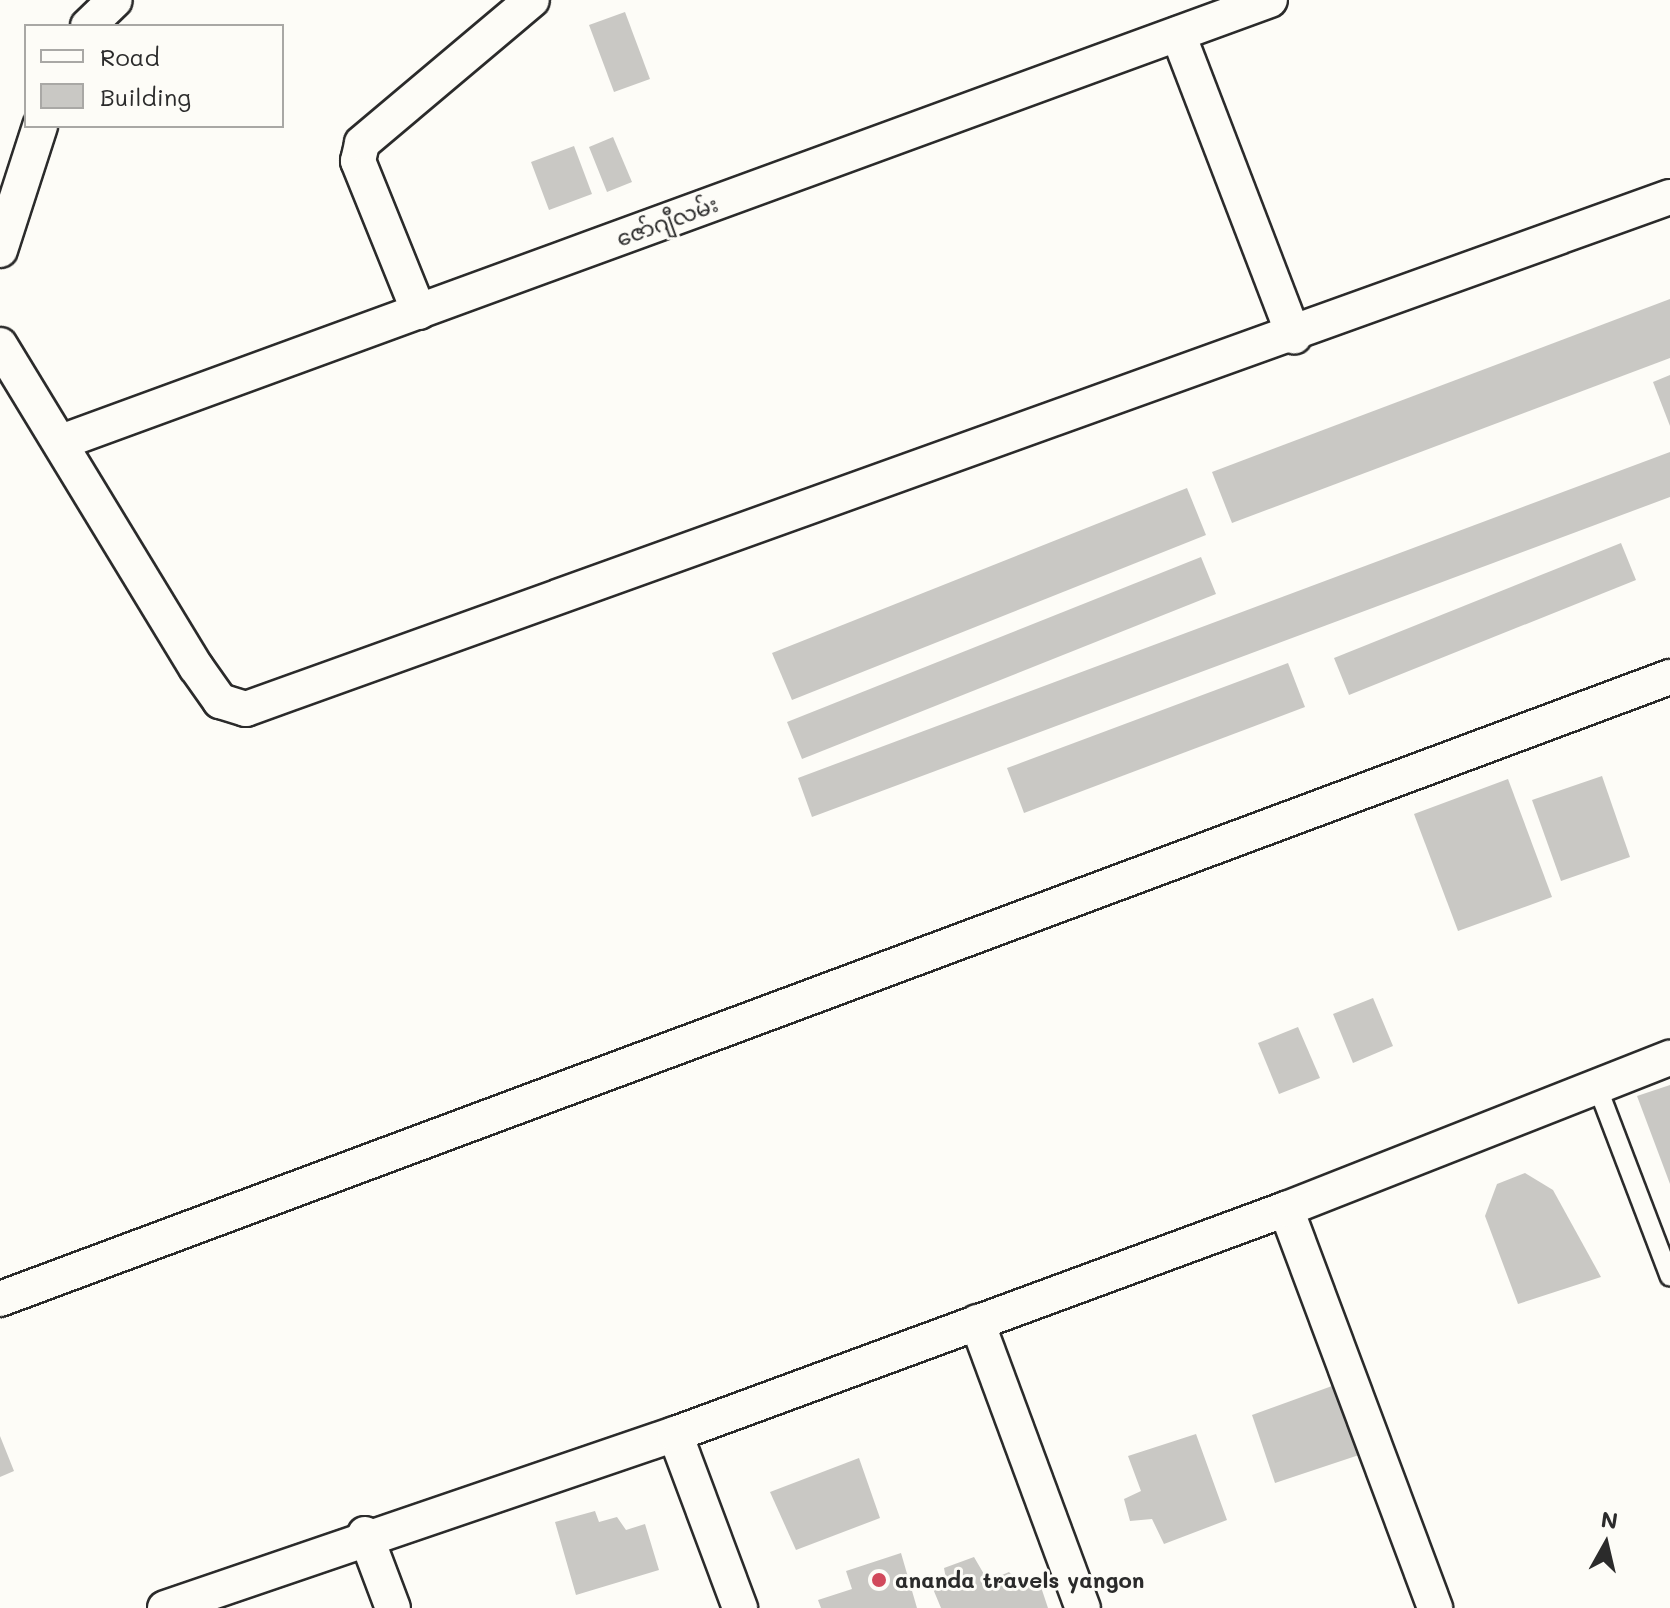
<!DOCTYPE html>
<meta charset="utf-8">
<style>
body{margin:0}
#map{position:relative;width:1670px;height:1608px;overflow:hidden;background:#fdfcf7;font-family:Mali,"Noto Sans Myanmar",sans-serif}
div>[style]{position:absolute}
.building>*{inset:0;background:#c9c8c4}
.roads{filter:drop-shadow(2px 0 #2b2b2b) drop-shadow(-2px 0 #2b2b2b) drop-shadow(0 2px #2b2b2b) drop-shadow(0 -2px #2b2b2b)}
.service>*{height:18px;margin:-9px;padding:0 9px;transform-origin:9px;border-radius:9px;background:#fdfcf7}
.minor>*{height:34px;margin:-17px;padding:0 17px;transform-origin:17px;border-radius:17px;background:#fdfcf7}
.dots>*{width:22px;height:22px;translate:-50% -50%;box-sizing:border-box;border:4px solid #fdfcf7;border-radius:50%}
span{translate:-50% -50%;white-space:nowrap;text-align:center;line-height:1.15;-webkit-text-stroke:6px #fdfcf7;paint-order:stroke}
.street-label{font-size:22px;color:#2b2b2b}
.poi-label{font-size:22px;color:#2b2b2b;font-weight:700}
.left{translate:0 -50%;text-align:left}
.legend{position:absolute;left:24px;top:24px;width:260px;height:104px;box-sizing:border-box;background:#fdfcf7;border:2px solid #a9a8a5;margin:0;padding:10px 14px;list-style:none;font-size:24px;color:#2b2b2b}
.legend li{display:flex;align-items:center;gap:16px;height:40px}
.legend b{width:40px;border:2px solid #a9a8a5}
.north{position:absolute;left:1566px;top:1504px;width:80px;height:80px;-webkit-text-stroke:6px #fdfcf7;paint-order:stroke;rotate:8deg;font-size:22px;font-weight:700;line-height:32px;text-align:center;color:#2b2b2b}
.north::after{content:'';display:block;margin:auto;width:28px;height:36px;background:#2b2b2b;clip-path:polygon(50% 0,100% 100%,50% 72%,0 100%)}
</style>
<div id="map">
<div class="building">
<i style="clip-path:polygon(625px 12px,650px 79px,614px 92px,589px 25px)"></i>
<i style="clip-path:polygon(613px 137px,632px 182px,607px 192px,589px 147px)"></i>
<i style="clip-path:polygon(574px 146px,592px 194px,549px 210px,531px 162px)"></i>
<i style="clip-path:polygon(1670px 299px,1670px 358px,1232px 523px,1212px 472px)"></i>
<i style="clip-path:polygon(1670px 375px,1670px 426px,1653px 382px)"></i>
<i style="clip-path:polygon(1670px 452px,1670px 497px,812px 817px,798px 778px)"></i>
<i style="clip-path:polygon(1187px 488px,1206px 535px,792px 700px,772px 653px)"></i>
<i style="clip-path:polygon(1621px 543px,1636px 580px,1349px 695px,1334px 658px)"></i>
<i style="clip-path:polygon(1201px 557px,1216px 594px,802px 759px,787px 722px)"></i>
<i style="clip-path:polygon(1288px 663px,1305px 707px,1024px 813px,1007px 768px)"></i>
<i style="clip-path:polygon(1602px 776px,1630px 857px,1561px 881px,1532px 800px)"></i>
<i style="clip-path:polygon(1508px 779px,1552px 897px,1458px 931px,1414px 814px)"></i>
<i style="clip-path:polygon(1373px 998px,1393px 1046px,1353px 1063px,1333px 1014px)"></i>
<i style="clip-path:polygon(1298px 1027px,1320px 1078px,1279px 1094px,1258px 1043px)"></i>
<i style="clip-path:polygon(1670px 1085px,1670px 1184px,1637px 1096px)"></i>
<i style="clip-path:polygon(1525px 1173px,1553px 1190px,1601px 1277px,1518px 1304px,1485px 1216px,1497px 1184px)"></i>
<i style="clip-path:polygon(1332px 1386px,1359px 1455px,1275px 1483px,1252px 1415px)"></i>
<i style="clip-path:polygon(1196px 1434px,1227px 1520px,1164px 1544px,1152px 1519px,1130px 1521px,1124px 1499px,1141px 1491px,1128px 1456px)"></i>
<i style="clip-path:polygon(0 1436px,14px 1471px,0 1477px)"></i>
<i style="clip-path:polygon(859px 1458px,880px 1518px,796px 1550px,770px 1492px)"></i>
<i style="clip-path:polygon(595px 1511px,599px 1522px,617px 1517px,626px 1530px,645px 1524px,659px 1570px,576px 1595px,555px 1522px)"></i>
<i style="clip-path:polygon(901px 1553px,917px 1608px,821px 1608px,818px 1600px,852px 1589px,846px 1571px)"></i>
<i style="clip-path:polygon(974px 1557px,988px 1581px,1009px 1572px,1022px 1586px,1039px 1581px,1048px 1608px,941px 1608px,931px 1584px,946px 1579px,944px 1568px)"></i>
</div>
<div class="roads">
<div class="service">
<i style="left:1597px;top:1086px;width:204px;rotate:69.1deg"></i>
</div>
<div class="minor">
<i style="left:88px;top:26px;width:37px;rotate:-44deg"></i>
<i style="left:1178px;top:34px;width:324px;rotate:69deg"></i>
<i style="left:0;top:250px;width:130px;rotate:-72.1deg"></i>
<i style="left:419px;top:312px;width:163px;rotate:-112deg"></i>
<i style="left:358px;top:161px;width:18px;rotate:-77deg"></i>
<i style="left:362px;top:143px;width:222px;rotate:-40.1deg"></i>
<i style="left:0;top:345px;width:377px;rotate:58.7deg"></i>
<i style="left:196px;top:667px;width:42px;rotate:54.8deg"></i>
<i style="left:220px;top:701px;width:27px;rotate:17deg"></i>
<i style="left:246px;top:709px;width:1513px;rotate:-19.78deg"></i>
<i style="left:64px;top:441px;width:1284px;rotate:-20.09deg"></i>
<i style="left:1286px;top:1209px;width:426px;rotate:69.5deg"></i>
<i style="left:0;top:1299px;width:1782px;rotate:-20.43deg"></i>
<i style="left:977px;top:1322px;width:305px;rotate:69.7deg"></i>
<i style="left:675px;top:1434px;width:186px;rotate:69.5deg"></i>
<i style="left:365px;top:1534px;width:79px;rotate:69.3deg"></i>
<i style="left:165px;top:1608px;width:539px;rotate:-18.84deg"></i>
<i style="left:675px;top:1434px;width:651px;rotate:-20.22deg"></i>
<i style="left:1286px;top:1209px;width:413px;rotate:-21.5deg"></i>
</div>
</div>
<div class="dots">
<i style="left:879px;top:1580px;background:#d1495b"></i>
</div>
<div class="street-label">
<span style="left:667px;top:221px;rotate:-20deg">ဇော်ဂျီလမ်း</span>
</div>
<div class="poi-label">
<span class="left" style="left:895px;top:1580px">ananda travels yangon</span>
</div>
<ul class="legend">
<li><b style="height:10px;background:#fdfcf7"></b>Road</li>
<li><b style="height:22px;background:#c9c8c4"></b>Building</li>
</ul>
<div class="north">N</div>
</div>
